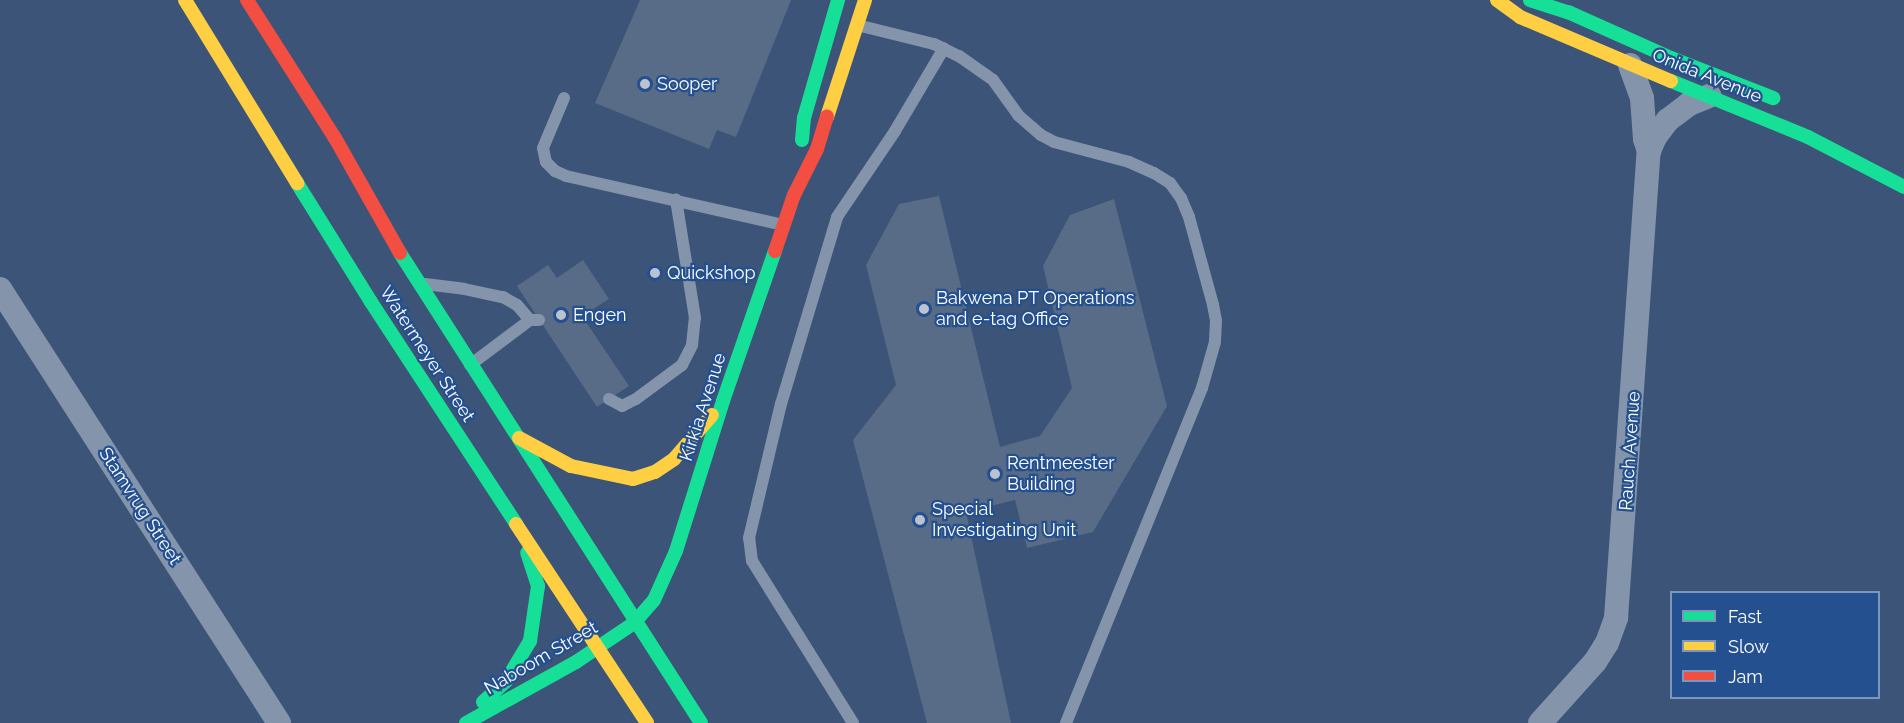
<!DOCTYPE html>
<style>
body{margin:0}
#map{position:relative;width:1904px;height:723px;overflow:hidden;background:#3c5478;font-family:Raleway,sans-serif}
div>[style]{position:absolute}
.building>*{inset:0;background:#586c87}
.lane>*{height:12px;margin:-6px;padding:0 6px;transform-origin:6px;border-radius:6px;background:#8495ab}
.street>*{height:24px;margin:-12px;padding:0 12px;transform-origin:12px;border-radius:12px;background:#8495ab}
.fast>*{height:14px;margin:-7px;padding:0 7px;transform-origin:7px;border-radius:7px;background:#16e098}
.slow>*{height:14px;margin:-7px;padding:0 7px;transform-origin:7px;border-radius:7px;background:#ffcf43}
.jam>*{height:14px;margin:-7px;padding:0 7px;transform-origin:7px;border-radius:7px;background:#f24e42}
.dots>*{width:16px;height:16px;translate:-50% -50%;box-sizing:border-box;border:3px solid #245090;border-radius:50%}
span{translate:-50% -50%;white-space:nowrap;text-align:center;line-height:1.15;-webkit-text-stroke:4.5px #245090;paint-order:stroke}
.street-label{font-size:18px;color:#fff}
.poi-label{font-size:18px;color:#fff}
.left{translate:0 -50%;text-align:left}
.legend{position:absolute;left:1670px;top:591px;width:210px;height:108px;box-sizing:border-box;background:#245090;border:2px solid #7c96bc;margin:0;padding:8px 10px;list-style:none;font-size:18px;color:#fff}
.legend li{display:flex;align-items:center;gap:12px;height:30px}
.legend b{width:30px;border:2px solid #7c96bc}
</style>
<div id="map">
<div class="building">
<i style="clip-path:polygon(640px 0,791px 0,736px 137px,717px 130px,709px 149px,595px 103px)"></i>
<i style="clip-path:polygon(939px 196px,1000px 447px,1040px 436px,1072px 388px,1043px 266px,1070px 215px,1114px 199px,1167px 406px,1093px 532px,1027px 548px,1015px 500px,966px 512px,1011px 723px,927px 723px,853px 440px,896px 385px,866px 265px,899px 204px)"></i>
<i style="clip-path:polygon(583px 260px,609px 299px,582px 316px,629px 386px,597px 407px,517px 286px,548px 265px,557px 278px)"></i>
</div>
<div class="lane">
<i style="left:857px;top:25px;width:79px;rotate:13.9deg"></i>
<i style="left:934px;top:44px;width:28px;rotate:26deg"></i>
<i style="left:959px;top:56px;width:42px;rotate:35.2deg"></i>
<i style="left:993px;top:80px;width:44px;rotate:54.2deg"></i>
<i style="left:1019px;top:116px;width:29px;rotate:41deg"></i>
<i style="left:1041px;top:135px;width:15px;rotate:28deg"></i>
<i style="left:1054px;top:142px;width:78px;rotate:14.9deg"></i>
<i style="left:1129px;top:162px;width:27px;rotate:24deg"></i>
<i style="left:1154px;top:173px;width:19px;rotate:32deg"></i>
<i style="left:1170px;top:183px;width:19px;rotate:54deg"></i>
<i style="left:1181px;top:198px;width:21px;rotate:67deg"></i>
<i style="left:1189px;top:217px;width:91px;rotate:74.7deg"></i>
<i style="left:1213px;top:305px;width:16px;rotate:79deg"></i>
<i style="left:1216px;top:321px;width:21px;rotate:93deg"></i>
<i style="left:1215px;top:342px;width:48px;rotate:105.8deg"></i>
<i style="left:1202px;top:388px;width:362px;rotate:112.1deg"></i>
<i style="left:564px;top:98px;width:54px;rotate:112.8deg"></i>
<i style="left:543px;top:148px;width:14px;rotate:78deg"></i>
<i style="left:546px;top:162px;width:13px;rotate:45deg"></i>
<i style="left:555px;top:171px;width:12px;rotate:24deg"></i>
<i style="left:566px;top:176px;width:222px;rotate:12.7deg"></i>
<i style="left:425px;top:284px;width:39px;rotate:7deg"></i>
<i style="left:464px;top:289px;width:40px;rotate:12deg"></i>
<i style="left:503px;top:297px;width:16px;rotate:30deg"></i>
<i style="left:517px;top:305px;width:20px;rotate:49deg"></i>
<i style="left:470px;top:365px;width:75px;rotate:-36.9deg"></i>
<i style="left:530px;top:320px;width:9px"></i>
<i style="left:609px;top:399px;width:15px;rotate:28deg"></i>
<i style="left:622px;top:406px;width:16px;rotate:-27deg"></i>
<i style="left:636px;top:399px;width:57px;rotate:-36.5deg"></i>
<i style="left:682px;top:365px;width:22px;rotate:-63deg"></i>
<i style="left:692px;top:345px;width:27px;rotate:-84deg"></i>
<i style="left:695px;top:318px;width:120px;rotate:-99.1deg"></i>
<i style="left:853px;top:723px;width:191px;rotate:-121.9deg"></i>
<i style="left:752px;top:561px;width:23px;rotate:-97deg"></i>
<i style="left:749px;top:538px;width:138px;rotate:-76.6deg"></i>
<i style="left:781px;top:404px;width:195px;rotate:-73.3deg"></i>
<i style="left:837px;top:217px;width:104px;rotate:-56deg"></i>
<i style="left:895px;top:131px;width:96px;rotate:-59.4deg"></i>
</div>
<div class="street">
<i style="left:1630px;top:65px;width:35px;rotate:70deg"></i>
<i style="left:1642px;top:98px;width:41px;rotate:85.8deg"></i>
<i style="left:1645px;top:139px;width:13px;rotate:72deg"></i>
<i style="left:0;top:289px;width:516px;rotate:57.26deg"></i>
<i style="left:1540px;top:723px;width:82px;rotate:-48deg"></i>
<i style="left:1595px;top:662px;width:22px;rotate:-58deg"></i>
<i style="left:1607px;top:643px;width:27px;rotate:-70deg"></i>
<i style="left:1616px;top:618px;width:468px;rotate:-86deg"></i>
<i style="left:1649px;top:151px;width:15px;rotate:-67deg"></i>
<i style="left:1655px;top:137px;width:21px;rotate:-53deg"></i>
<i style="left:1668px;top:120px;width:26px;rotate:-37deg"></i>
<i style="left:1689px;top:104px;width:22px;rotate:-22deg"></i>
</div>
<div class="fast">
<i style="left:1530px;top:0;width:40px;rotate:18deg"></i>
<i style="left:1568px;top:12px;width:113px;rotate:24.1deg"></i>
<i style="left:1671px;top:58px;width:110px;rotate:21.4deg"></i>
<i style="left:1671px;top:81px;width:148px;rotate:22.2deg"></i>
<i style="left:1808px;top:137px;width:108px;rotate:27.5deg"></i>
<i style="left:802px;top:140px;width:22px;rotate:-85deg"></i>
<i style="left:804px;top:118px;width:123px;rotate:-73.9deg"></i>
<i style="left:297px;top:183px;width:140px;rotate:58.1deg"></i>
<i style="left:371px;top:302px;width:265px;rotate:56.8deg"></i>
<i style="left:400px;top:253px;width:558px;rotate:57.36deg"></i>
<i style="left:483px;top:702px;width:31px;rotate:-42deg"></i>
<i style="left:506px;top:681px;width:47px;rotate:-59deg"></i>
<i style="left:530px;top:641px;width:56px;rotate:-81.7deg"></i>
<i style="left:538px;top:586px;width:35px;rotate:-108deg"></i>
<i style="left:466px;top:723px;width:126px;rotate:-29deg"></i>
<i style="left:576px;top:662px;width:70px;rotate:-33.9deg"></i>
<i style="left:634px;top:623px;width:30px;rotate:-49deg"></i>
<i style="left:654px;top:600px;width:54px;rotate:-65.8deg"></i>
<i style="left:676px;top:551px;width:157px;rotate:-72.6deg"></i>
<i style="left:723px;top:401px;width:159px;rotate:-70.9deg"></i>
</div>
<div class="slow">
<i style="left:185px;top:0;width:215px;rotate:58.5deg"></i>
<i style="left:1497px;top:0;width:29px;rotate:36deg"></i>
<i style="left:1520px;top:17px;width:164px;rotate:23deg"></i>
<i style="left:827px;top:117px;width:123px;rotate:-72deg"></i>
<i style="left:519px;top:438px;width:59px;rotate:28.3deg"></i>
<i style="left:571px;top:466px;width:63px;rotate:11.8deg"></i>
<i style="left:633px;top:479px;width:23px;rotate:-18deg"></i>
<i style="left:655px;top:472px;width:23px;rotate:-34deg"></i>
<i style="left:674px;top:459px;width:58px;rotate:-49.2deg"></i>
<i style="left:516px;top:524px;width:238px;rotate:56.6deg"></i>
</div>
<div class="jam">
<i style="left:247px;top:0;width:164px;rotate:57.5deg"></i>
<i style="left:335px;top:138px;width:132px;rotate:60.5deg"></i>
<i style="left:775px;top:251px;width:59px;rotate:-71.3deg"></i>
<i style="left:794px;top:195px;width:51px;rotate:-63.4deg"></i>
<i style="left:817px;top:149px;width:34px;rotate:-73deg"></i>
</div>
<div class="dots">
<i style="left:645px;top:84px;background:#bbc3d0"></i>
<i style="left:655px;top:273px;background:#bbc3d0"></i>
<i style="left:924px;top:309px;background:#bbc3d0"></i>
<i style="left:561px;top:315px;background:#bbc3d0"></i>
<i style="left:995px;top:474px;background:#bbc3d0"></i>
<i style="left:920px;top:520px;background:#bbc3d0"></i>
</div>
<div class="street-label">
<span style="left:1707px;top:76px;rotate:22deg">Onida Avenue</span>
<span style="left:427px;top:354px;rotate:57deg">Watermeyer Street</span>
<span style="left:703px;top:407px;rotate:-72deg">Kirkia Avenue</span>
<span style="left:1630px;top:451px;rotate:-86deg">Rauch Avenue</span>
<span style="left:140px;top:506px;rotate:57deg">Stamvrug Street</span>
<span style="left:541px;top:658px;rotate:-30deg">Naboom Street</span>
</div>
<div class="poi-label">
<span class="left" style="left:657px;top:84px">Sooper</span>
<span class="left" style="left:667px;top:273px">Quickshop</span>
<span class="left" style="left:936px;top:309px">Bakwena PT Operations<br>and e-tag Office</span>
<span class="left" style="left:573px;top:315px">Engen</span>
<span class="left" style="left:1007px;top:474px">Rentmeester<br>Building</span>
<span class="left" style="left:932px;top:520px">Special<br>Investigating Unit</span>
</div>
<ul class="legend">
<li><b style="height:8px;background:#16e098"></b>Fast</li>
<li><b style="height:8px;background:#ffcf43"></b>Slow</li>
<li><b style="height:8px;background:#f24e42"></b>Jam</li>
</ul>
</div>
